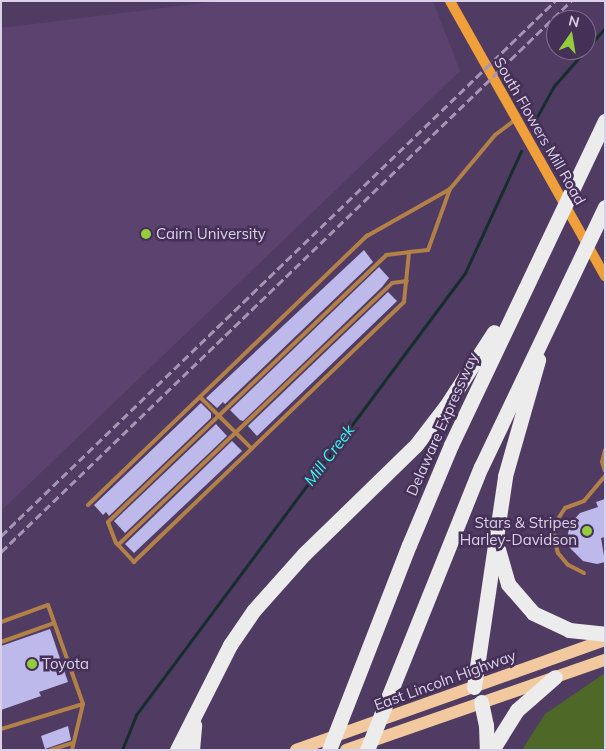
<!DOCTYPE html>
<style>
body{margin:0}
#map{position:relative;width:606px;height:751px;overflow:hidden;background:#503b62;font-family:Mulish,sans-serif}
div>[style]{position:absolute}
.built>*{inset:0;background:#5b426f}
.green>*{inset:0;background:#4e6828}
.stream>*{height:2.5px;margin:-1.25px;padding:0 1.25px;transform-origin:1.25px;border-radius:1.25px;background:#152e2b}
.building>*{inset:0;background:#bdb9eb}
.lane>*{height:4px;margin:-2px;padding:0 2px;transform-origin:2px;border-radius:2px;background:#b38147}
.secondary>*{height:10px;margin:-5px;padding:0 5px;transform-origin:5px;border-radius:5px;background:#f0a03a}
.primary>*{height:12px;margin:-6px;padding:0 6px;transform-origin:6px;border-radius:6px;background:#f2c99e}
.highway>*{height:15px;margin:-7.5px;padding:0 7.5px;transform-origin:7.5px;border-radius:7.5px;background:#ececec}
.rail>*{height:2.5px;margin-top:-1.25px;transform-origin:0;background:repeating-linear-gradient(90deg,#a495b3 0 8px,transparent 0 12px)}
.dots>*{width:14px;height:14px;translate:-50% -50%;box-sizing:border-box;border:2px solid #453057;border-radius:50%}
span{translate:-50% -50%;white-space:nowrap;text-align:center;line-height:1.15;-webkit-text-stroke:5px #453057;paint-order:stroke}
.street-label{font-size:15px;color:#dcd0e8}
.poi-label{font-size:15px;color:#dcd0e8}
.left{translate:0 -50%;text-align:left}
.right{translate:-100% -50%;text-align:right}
.water-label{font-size:16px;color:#32fcf0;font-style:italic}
.frame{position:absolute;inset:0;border:2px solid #dcd0e8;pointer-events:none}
.north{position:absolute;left:546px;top:10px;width:50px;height:50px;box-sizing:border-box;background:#453057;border:1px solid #817091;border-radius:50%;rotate:13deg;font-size:14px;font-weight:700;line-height:20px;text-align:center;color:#dcd0e8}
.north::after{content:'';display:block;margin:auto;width:18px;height:22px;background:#95cc3b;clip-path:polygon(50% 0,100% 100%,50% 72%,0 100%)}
</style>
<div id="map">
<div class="built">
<i style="clip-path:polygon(218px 1px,433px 1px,460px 71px,1px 511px,1px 28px)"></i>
</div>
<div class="green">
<i style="clip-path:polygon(605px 673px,605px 750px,522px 750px,545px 714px)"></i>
</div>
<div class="stream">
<i style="left:532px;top:126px;width:46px;rotate:-61.2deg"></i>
<i style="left:554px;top:86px;width:77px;rotate:-48.7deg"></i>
<i style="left:122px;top:750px;width:38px;rotate:-68deg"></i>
<i style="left:136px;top:715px;width:551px;rotate:-53.34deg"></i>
<i style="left:465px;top:273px;width:134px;rotate:-65.3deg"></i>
</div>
<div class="building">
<i style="clip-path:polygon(364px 250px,373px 262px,225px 404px,223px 402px,217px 408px,206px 398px)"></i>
<i style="clip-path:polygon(379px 267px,389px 278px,382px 287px,243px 421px,240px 420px,230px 410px)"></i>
<i style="clip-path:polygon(388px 292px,397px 301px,257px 436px,248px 426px)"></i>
<i style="clip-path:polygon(201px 403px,211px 413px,211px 418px,109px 516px,106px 512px,103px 515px,94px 505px)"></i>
<i style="clip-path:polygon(216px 424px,227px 436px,125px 533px,114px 521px)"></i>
<i style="clip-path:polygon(232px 441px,242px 451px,134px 553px,125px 544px)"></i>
<i style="clip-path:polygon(605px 499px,605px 537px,601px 538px,605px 562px,597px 564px,583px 561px,566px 544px,570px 524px,580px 513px,598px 507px,596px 502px)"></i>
<i style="clip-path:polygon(50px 629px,68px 682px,39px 692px,41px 696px,1px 710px,1px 646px)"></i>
<i style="clip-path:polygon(68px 726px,71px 740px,45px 749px,41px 736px)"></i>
</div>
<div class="lane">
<i style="left:409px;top:252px;width:50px;rotate:95.7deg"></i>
<i style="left:404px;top:302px;width:375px;rotate:136.1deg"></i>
<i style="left:134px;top:562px;width:26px;rotate:-133deg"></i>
<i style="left:116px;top:543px;width:22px;rotate:-111deg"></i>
<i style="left:108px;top:522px;width:385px;rotate:-43.8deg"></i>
<i style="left:386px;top:255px;width:23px;rotate:-7deg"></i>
<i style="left:409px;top:252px;width:19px;rotate:-6deg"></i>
<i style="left:428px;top:250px;width:65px;rotate:-70.2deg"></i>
<i style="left:450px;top:189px;width:70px;rotate:-50.2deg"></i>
<i style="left:495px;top:135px;width:26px;rotate:-37deg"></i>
<i style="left:200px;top:397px;width:72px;rotate:45deg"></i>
<i style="left:605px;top:450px;width:12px;rotate:104deg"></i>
<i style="left:602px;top:462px;width:9px;rotate:72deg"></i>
<i style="left:88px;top:505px;width:388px;rotate:-44deg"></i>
<i style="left:367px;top:236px;width:95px;rotate:-29.5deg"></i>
<i style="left:118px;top:545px;width:379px;rotate:-43.7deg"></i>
<i style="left:392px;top:283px;width:15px;rotate:-8deg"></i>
<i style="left:584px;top:573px;width:18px;rotate:-153deg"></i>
<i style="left:568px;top:565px;width:16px;rotate:-130deg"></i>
<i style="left:558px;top:553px;width:15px;rotate:-106deg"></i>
<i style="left:554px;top:539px;width:17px;rotate:-83deg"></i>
<i style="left:556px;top:522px;width:17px;rotate:-57deg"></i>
<i style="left:565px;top:508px;width:20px;rotate:-20deg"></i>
<i style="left:584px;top:501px;width:33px;rotate:-50deg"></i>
<i style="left:1px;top:622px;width:50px;rotate:-19.9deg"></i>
<i style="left:48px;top:605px;width:105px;rotate:70.5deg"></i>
<i style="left:83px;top:704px;width:86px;rotate:163deg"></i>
<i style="left:1px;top:642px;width:56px;rotate:-19.7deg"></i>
<i style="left:51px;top:750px;width:23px;rotate:-18deg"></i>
<i style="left:72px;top:750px;width:47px;rotate:-76.6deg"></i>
</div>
<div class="secondary">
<i style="left:450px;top:1px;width:316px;rotate:60.6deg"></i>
</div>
<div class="primary">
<i style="left:296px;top:750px;width:328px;rotate:-19.6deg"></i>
<i style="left:346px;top:750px;width:274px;rotate:-19.2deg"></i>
</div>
<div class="highway">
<i style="left:498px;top:549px;width:36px;rotate:74deg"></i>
<i style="left:508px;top:584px;width:38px;rotate:49deg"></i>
<i style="left:533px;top:613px;width:40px;rotate:25deg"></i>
<i style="left:569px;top:630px;width:36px;rotate:6deg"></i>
<i style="left:474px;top:687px;width:213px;rotate:-81.6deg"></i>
<i style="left:505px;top:476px;width:121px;rotate:-74.1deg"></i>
<i style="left:481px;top:702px;width:24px;rotate:78deg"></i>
<i style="left:486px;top:725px;width:25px;rotate:88deg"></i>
<i style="left:177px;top:750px;width:118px;rotate:-63.2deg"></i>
<i style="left:230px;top:645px;width:42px;rotate:-55.6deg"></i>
<i style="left:254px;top:610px;width:75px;rotate:-48.2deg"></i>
<i style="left:304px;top:554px;width:156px;rotate:-44.2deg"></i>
<i style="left:416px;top:445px;width:49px;rotate:-52.4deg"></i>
<i style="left:446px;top:406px;width:88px;rotate:-57deg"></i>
<i style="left:192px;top:750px;width:25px;rotate:-85deg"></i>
<i style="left:329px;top:750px;width:220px;rotate:-68.7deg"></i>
<i style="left:409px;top:545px;width:108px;rotate:-67.2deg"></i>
<i style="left:451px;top:445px;width:359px;rotate:-64.6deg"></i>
<i style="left:367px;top:750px;width:305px;rotate:-68.1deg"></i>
<i style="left:481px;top:467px;width:288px;rotate:-64.5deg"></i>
<i style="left:492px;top:750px;width:47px;rotate:-58deg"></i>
<i style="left:517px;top:710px;width:50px;rotate:-41deg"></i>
</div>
<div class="rail">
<i style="left:1px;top:536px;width:770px;rotate:-44deg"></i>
<i style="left:1px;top:552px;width:793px;rotate:-44.03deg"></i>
</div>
<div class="dots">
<i style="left:146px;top:234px;background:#95cc3b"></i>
<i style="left:587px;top:531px;background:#95cc3b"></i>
<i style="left:32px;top:664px;background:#95cc3b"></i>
</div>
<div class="street-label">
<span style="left:540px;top:131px;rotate:60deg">South Flowers Mill Road</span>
<span style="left:442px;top:424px;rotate:-66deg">Delaware Expressway</span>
<span style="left:445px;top:680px;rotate:-20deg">East Lincoln Highway</span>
</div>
<div class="poi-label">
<span class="left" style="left:156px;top:234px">Cairn University</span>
<span class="right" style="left:577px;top:531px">Stars &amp; Stripes<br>Harley-Davidson</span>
<span class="left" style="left:42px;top:664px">Toyota</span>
</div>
<div class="water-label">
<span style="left:329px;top:455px;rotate:-53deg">Mill Creek</span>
</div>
<div class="frame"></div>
<div class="north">N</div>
</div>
